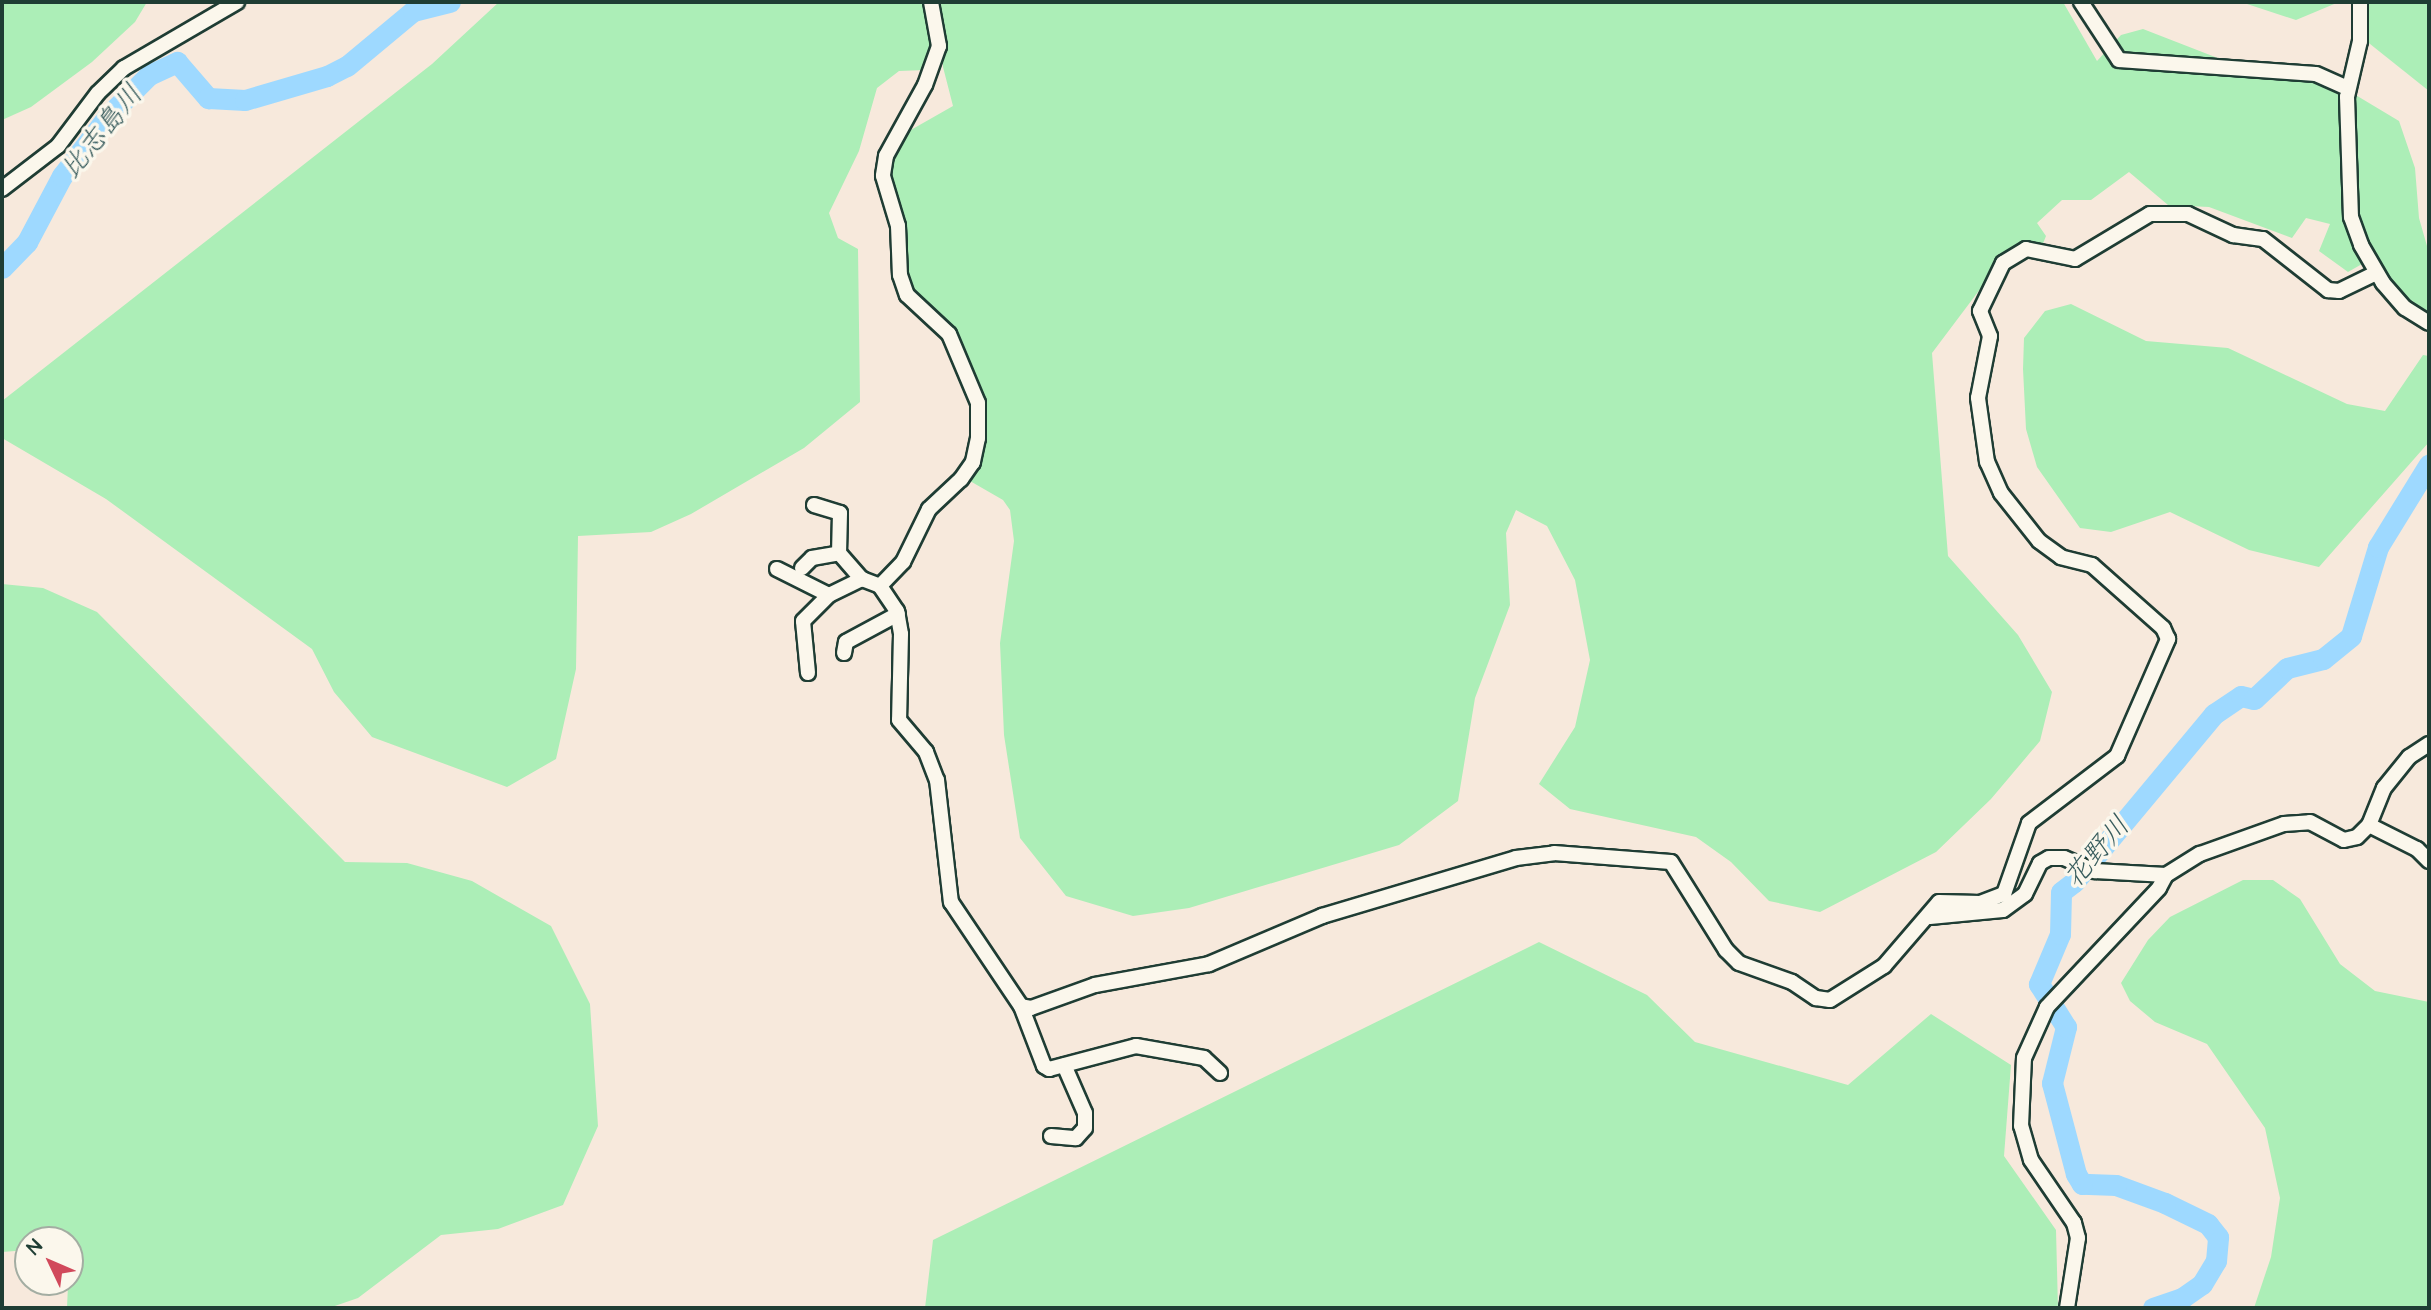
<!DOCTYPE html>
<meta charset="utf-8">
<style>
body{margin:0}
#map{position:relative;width:2431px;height:1310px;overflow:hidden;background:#f7e9dc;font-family:"Architects Daughter","Klee One",sans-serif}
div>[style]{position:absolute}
.green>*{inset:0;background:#aceeb7}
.river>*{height:21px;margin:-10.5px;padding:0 10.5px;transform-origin:10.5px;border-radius:10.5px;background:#9ed9ff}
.roads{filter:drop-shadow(2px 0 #1f3d34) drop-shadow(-2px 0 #1f3d34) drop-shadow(0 2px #1f3d34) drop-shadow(0 -2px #1f3d34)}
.minor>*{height:14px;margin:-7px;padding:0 7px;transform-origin:7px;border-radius:7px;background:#fbf7ec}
span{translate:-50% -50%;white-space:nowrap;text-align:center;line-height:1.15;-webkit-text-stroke:7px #fbf7ec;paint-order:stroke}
.water-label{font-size:28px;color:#385c5d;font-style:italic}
.frame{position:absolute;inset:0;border:4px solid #1f3d34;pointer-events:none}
.north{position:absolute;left:14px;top:1226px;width:70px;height:70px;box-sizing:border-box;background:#fbf7ec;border:2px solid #a3ada2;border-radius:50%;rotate:314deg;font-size:19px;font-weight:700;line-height:28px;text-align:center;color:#1f3d34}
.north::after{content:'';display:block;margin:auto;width:24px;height:32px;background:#d1495b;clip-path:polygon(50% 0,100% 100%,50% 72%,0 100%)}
</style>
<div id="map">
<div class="green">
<i style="clip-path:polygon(2px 2px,147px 2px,135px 22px,92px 62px,31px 107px,2px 120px)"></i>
<i style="clip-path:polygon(499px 2px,924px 2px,932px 47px,925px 70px,899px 71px,877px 88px,859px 151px,829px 213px,838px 238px,858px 249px,860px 402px,804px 448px,691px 514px,651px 532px,578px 536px,576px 669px,556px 759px,507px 787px,372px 737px,334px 692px,312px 649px,106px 499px,2px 438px,2px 401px,432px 64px)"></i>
<i style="clip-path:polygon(937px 2px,2063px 2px,2097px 61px,2121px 35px,2143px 29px,2246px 69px,2339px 85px,2399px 121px,2415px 168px,2419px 218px,2429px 253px,2429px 316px,2400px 301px,2362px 264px,2348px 272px,2319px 251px,2330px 224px,2306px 218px,2292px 238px,2209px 207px,2168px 205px,2129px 172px,2091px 200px,2062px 200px,2037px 223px,2046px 236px,2042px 246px,2011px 248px,1932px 353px,1948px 556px,2018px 635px,2052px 692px,2040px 741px,1991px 799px,1936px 852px,1820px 912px,1769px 901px,1731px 862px,1696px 837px,1570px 809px,1539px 784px,1575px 727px,1590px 660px,1575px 580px,1547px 526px,1516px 510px,1506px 533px,1510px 605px,1475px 698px,1458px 801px,1399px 845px,1189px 908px,1133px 916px,1066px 896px,1020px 838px,1004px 735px,1000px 643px,1014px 541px,1010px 510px,1003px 500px,970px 481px,982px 452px,969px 370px,909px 285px,889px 175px,902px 135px,953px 106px,943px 67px,943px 22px)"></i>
<i style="clip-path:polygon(2241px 2px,2339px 2px,2296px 20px)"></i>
<i style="clip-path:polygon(2361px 2px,2429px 2px,2429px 91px,2360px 36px)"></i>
<i style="clip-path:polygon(2071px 304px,2146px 341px,2228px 348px,2347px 404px,2385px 411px,2423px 355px,2429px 356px,2429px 442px,2319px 567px,2249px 550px,2170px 512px,2111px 532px,2080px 528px,2037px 467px,2026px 429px,2023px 369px,2024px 338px,2045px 311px)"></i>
<i style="clip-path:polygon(2px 584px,43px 588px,97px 612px,345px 862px,407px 863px,472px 881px,551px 926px,590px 1004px,598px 1126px,563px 1205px,498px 1229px,441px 1235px,358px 1298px,329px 1308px,67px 1308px,70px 1240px,28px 1240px,28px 1250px,2px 1252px)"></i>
<i style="clip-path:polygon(2243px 880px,2273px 880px,2300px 899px,2340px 964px,2375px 991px,2429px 1002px,2429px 1308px,2254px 1308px,2271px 1257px,2280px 1198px,2265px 1128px,2207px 1044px,2155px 1022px,2130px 1001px,2121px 983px,2148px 940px,2170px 917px)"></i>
<i style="clip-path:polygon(1539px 942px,1647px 995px,1695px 1042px,1848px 1085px,1931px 1014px,2011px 1065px,2004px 1156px,2056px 1230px,2058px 1308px,925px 1308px,933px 1240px)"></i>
</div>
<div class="river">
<i style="left:2px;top:268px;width:36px;rotate:-46deg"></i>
<i style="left:27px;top:242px;width:75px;rotate:-62.1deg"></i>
<i style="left:62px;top:176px;width:77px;rotate:-52.4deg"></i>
<i style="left:109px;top:115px;width:57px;rotate:-45deg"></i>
<i style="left:149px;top:75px;width:31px;rotate:-25deg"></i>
<i style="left:177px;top:62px;width:48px;rotate:49.3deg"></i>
<i style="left:208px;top:98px;width:37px;rotate:3deg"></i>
<i style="left:245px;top:100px;width:85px;rotate:-16.3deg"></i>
<i style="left:327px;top:76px;width:22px;rotate:-27deg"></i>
<i style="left:347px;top:66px;width:86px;rotate:-39.8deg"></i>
<i style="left:413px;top:11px;width:38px;rotate:-14deg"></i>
<i style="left:2153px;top:1308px;width:31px;rotate:-19deg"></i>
<i style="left:2182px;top:1298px;width:24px;rotate:-35deg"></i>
<i style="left:2202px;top:1284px;width:27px;rotate:-59deg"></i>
<i style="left:2216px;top:1261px;width:24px;rotate:-85deg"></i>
<i style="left:2218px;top:1237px;width:16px;rotate:-128deg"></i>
<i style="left:2208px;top:1224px;width:48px;rotate:-154deg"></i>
<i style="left:2165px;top:1203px;width:52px;rotate:-159.8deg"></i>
<i style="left:2116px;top:1185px;width:34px;rotate:-178deg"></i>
<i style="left:2082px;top:1184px;width:12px;rotate:-121deg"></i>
<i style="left:2076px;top:1174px;width:94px;rotate:-104.8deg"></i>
<i style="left:2052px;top:1083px;width:58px;rotate:-76deg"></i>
<i style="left:2066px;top:1027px;width:51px;rotate:-122.1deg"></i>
<i style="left:2039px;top:984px;width:54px;rotate:-67.2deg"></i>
<i style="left:2060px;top:934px;width:42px;rotate:-88.6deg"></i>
<i style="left:2061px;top:892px;width:16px;rotate:-38deg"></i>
<i style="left:2074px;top:882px;width:219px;rotate:-50.2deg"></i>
<i style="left:2214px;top:714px;width:32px;rotate:-34deg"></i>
<i style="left:2241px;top:696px;width:13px;rotate:13deg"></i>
<i style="left:2254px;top:699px;width:45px;rotate:-43.2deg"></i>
<i style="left:2287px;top:668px;width:37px;rotate:-14deg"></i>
<i style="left:2323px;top:659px;width:36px;rotate:-39deg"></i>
<i style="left:2351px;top:636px;width:93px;rotate:-73.1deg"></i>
<i style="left:2378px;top:547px;width:97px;rotate:-58.4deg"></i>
</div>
<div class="roads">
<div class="minor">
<i style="left:931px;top:2px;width:45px;rotate:79.7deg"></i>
<i style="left:939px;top:46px;width:41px;rotate:109.7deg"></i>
<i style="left:925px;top:85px;width:81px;rotate:118.8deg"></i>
<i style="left:886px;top:156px;width:20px;rotate:99deg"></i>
<i style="left:883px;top:176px;width:52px;rotate:73.3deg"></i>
<i style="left:898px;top:226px;width:49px;rotate:87.7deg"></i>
<i style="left:900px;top:275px;width:21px;rotate:71deg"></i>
<i style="left:907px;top:295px;width:57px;rotate:42.9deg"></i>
<i style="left:949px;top:334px;width:75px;rotate:67.2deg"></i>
<i style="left:978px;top:403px;width:35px;rotate:90deg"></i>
<i style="left:978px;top:438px;width:25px;rotate:102deg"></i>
<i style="left:973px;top:462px;width:21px;rotate:125deg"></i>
<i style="left:961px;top:479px;width:44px;rotate:136.8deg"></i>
<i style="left:929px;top:509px;width:59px;rotate:116.1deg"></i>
<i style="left:903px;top:562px;width:33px;rotate:134deg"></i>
<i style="left:880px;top:586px;width:30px;rotate:56deg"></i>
<i style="left:897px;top:611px;width:23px;rotate:80deg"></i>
<i style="left:901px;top:634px;width:86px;rotate:91.3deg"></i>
<i style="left:899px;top:720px;width:42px;rotate:49.8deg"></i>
<i style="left:926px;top:752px;width:30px;rotate:69deg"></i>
<i style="left:937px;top:780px;width:123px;rotate:83.5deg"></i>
<i style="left:951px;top:902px;width:125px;rotate:56.1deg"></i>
<i style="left:1021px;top:1006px;width:64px;rotate:69deg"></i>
<i style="left:1044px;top:1066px;width:6px;rotate:31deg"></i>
<i style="left:1049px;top:1069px;width:90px;rotate:-14.8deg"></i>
<i style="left:1136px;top:1046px;width:69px;rotate:10deg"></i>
<i style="left:1204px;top:1058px;width:22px;rotate:43deg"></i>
<i style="left:2081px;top:2px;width:69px;rotate:56.8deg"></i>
<i style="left:2119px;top:60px;width:197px;rotate:4.1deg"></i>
<i style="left:2316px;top:74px;width:35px;rotate:24deg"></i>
<i style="left:2360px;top:2px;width:39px;rotate:90deg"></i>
<i style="left:2360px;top:41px;width:57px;rotate:103.1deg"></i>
<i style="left:2347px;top:97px;width:120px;rotate:88.1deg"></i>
<i style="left:2351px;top:217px;width:30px;rotate:70deg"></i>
<i style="left:2361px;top:245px;width:44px;rotate:59.9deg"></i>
<i style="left:2383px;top:283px;width:33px;rotate:49deg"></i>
<i style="left:2405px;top:308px;width:28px;rotate:32deg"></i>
<i style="left:2px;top:189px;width:71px;rotate:-37.5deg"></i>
<i style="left:58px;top:146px;width:66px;rotate:-53deg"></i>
<i style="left:98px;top:93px;width:36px;rotate:-44deg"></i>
<i style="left:124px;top:68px;width:131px;rotate:-30.3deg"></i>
<i style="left:814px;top:505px;width:27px;rotate:17deg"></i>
<i style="left:840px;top:513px;width:40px;rotate:91.4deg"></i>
<i style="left:802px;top:568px;width:14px;rotate:-45deg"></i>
<i style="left:812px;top:558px;width:27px;rotate:-10deg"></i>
<i style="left:839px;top:553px;width:35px;rotate:49deg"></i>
<i style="left:777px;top:569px;width:58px;rotate:26.6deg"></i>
<i style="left:829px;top:595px;width:37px;rotate:-26deg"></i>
<i style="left:862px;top:579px;width:19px;rotate:21deg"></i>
<i style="left:844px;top:653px;width:11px;rotate:-80deg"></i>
<i style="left:846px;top:642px;width:59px;rotate:-28.3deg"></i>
<i style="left:808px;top:673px;width:52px;rotate:-95.5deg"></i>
<i style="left:803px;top:621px;width:37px;rotate:-45deg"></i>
<i style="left:2369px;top:825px;width:54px;rotate:26.6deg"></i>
<i style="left:2417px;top:849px;width:17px;rotate:45deg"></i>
<i style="left:1930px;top:917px;width:73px;rotate:-5.5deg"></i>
<i style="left:2003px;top:910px;width:27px;rotate:-36deg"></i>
<i style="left:2025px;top:894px;width:34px;rotate:-64deg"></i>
<i style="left:2040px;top:863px;width:10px;rotate:-29deg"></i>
<i style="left:2049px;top:858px;width:15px"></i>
<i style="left:2064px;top:858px;width:34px;rotate:23deg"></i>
<i style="left:2095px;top:871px;width:71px;rotate:3.2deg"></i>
<i style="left:1021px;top:1006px;width:10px;rotate:11deg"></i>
<i style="left:1031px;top:1008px;width:68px;rotate:-19.8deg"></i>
<i style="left:1095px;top:985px;width:116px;rotate:-10.4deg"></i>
<i style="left:1209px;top:964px;width:123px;rotate:-23deg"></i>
<i style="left:1322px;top:916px;width:202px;rotate:-16.6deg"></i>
<i style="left:1516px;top:858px;width:38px;rotate:-7deg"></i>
<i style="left:1554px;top:853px;width:117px;rotate:4.4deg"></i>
<i style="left:1671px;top:862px;width:104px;rotate:58deg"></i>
<i style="left:1726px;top:950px;width:18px;rotate:45deg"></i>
<i style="left:1739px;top:963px;width:56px;rotate:19.7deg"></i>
<i style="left:1792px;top:982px;width:29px;rotate:34deg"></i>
<i style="left:1816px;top:998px;width:14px;rotate:8deg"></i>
<i style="left:1830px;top:1000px;width:64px;rotate:-32.2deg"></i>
<i style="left:1884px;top:966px;width:84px;rotate:-49.3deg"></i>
<i style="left:1939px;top:902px;width:41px;rotate:1.4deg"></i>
<i style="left:1980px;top:903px;width:26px;rotate:-21deg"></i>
<i style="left:2004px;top:894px;width:75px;rotate:-70.6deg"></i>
<i style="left:2029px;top:823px;width:111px;rotate:-37.3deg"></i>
<i style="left:2117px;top:756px;width:128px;rotate:-66.4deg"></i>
<i style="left:2168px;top:639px;width:12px;rotate:-114deg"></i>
<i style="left:2163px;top:628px;width:95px;rotate:-138.4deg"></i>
<i style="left:2092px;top:565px;width:32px;rotate:-166deg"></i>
<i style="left:2061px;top:557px;width:27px;rotate:-144deg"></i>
<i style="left:2039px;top:541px;width:61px;rotate:-128.4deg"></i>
<i style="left:2001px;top:493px;width:34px;rotate:-114deg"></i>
<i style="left:1987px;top:462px;width:65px;rotate:-98deg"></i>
<i style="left:1978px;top:398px;width:63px;rotate:-79deg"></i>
<i style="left:1990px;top:336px;width:27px;rotate:-112deg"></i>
<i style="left:1980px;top:311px;width:53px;rotate:-64.4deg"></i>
<i style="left:2003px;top:263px;width:27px;rotate:-31deg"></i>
<i style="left:2026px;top:249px;width:50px;rotate:11.5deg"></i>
<i style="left:2075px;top:259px;width:87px;rotate:-31deg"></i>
<i style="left:2150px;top:214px;width:38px"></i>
<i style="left:2188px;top:214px;width:50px;rotate:25deg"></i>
<i style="left:2233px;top:235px;width:30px;rotate:8deg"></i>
<i style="left:2263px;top:239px;width:83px;rotate:38.1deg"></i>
<i style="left:2328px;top:290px;width:11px;rotate:5deg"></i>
<i style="left:2339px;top:291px;width:41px;rotate:-25.9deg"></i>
<i style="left:1051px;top:1136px;width:25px;rotate:5deg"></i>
<i style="left:1076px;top:1138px;width:13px;rotate:-48deg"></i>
<i style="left:1085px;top:1128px;width:15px;rotate:-90deg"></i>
<i style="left:1085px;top:1113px;width:52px;rotate:-113.6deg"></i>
<i style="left:2067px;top:1308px;width:71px;rotate:-81.1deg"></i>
<i style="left:2078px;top:1238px;width:16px;rotate:-105deg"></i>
<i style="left:2074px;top:1223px;width:76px;rotate:-124.3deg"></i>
<i style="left:2031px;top:1160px;width:35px;rotate:-106deg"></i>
<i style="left:2021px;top:1126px;width:68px;rotate:-87.5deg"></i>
<i style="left:2024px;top:1058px;width:56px;rotate:-65.7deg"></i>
<i style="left:2047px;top:1007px;width:163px;rotate:-46.7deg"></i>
<i style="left:2159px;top:888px;width:15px;rotate:-62deg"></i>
<i style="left:2166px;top:875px;width:40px;rotate:-32deg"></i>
<i style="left:2200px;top:854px;width:89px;rotate:-19.7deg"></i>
<i style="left:2284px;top:824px;width:26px;rotate:-4deg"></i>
<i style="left:2310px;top:822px;width:38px;rotate:28deg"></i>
<i style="left:2344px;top:840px;width:13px;rotate:-13deg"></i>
<i style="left:2357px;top:837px;width:17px;rotate:-45deg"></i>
<i style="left:2369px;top:825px;width:40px;rotate:-68deg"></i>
<i style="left:2384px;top:788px;width:40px;rotate:-51deg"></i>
<i style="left:2409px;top:757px;width:24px;rotate:-33deg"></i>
</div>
</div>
<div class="water-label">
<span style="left:102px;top:132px;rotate:-51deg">比志島川</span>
<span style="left:2097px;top:852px;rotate:-49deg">花野川</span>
</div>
<div class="frame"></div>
<div class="north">N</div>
</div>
